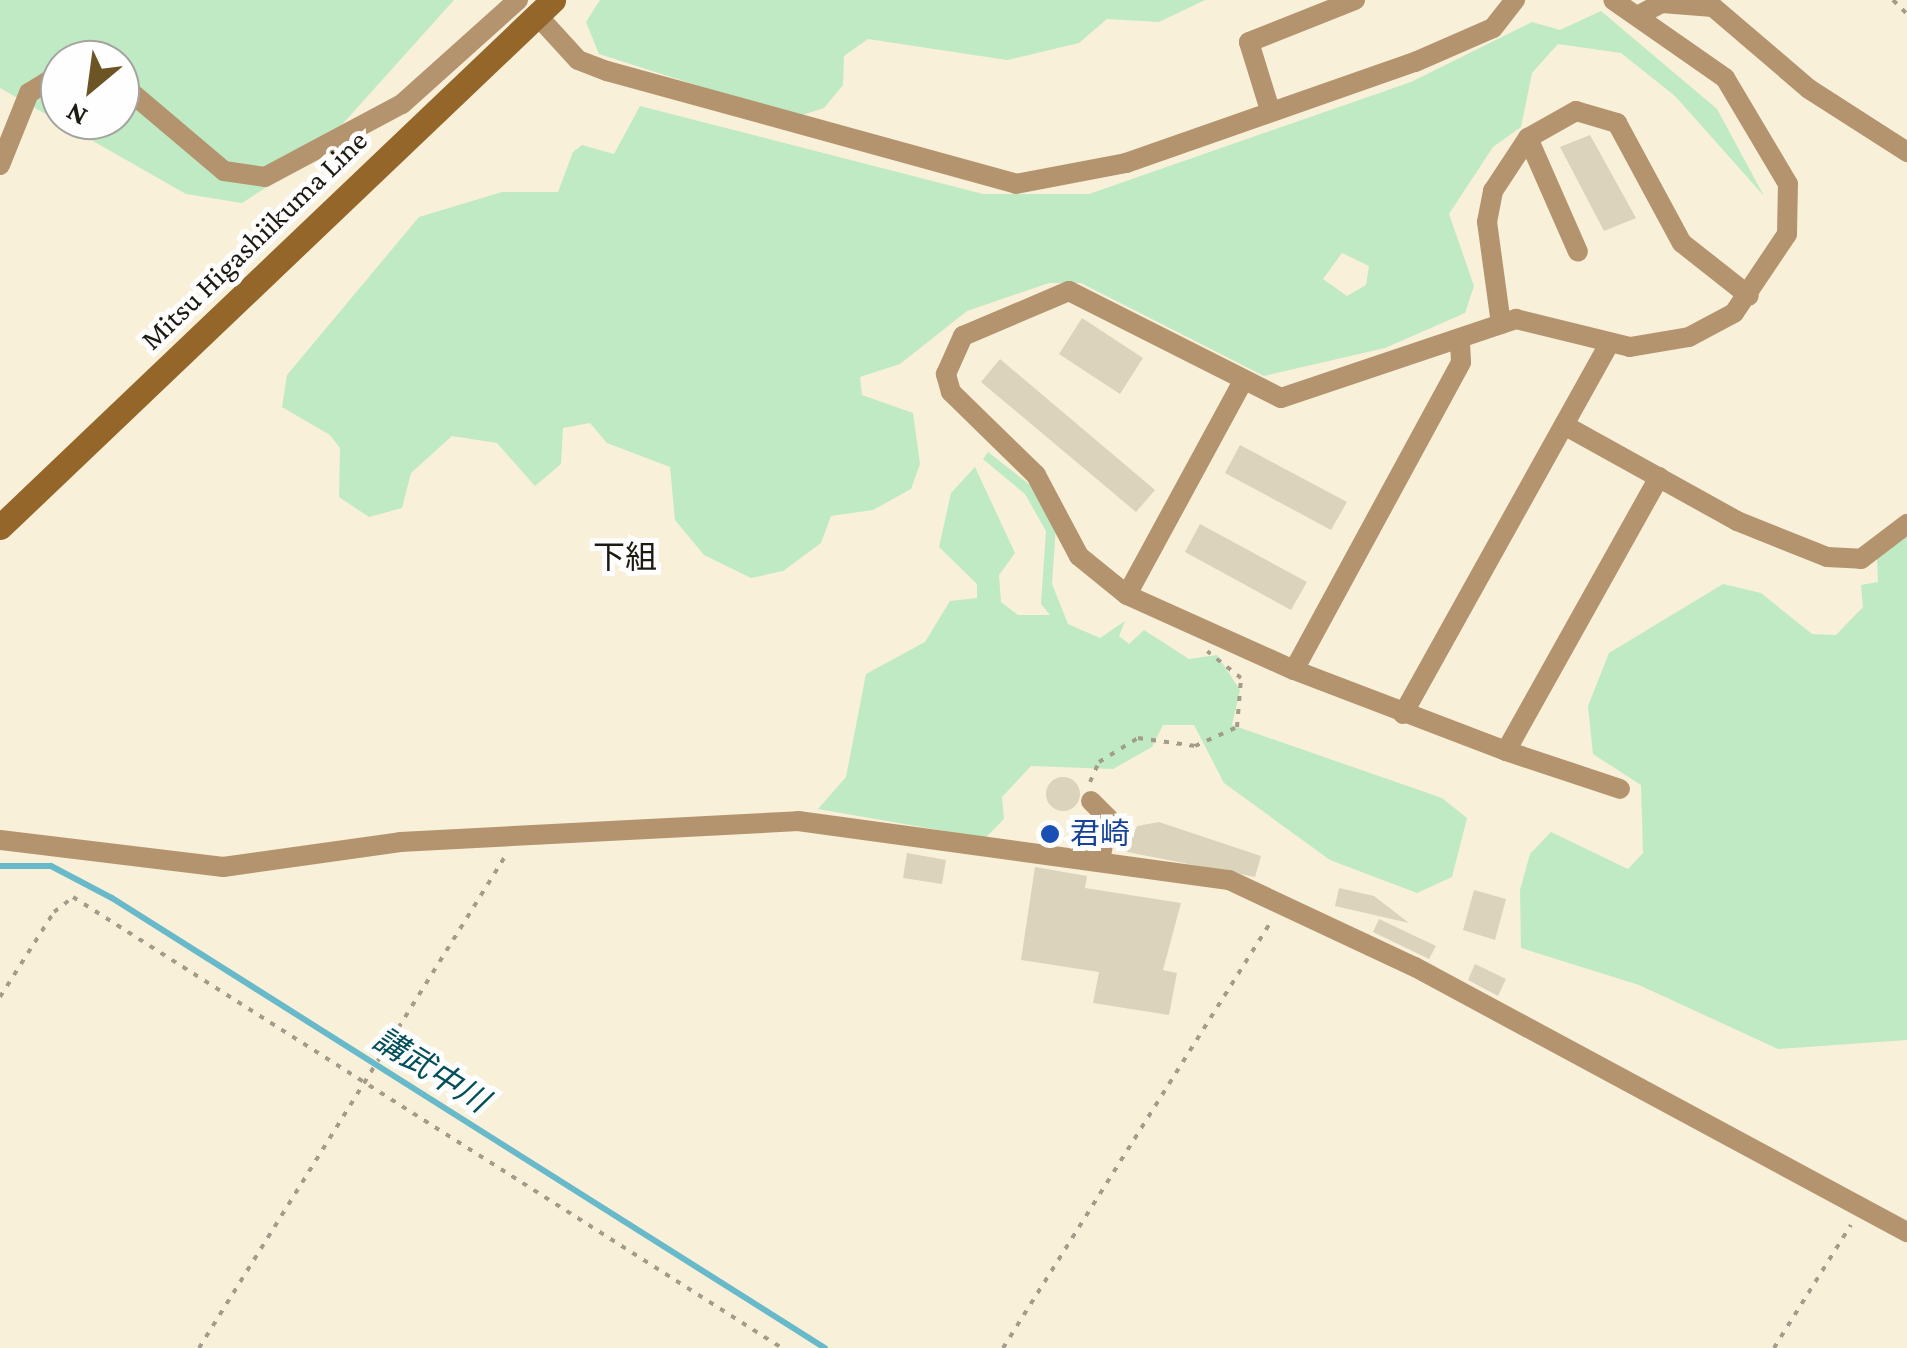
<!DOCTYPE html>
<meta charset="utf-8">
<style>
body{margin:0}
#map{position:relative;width:1907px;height:1348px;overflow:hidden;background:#f9f0d9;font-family:"Crimson Pro","Noto Sans JP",serif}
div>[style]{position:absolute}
.green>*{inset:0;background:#bfeac4}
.stream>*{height:6px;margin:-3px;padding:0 3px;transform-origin:3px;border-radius:3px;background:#68b9ca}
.building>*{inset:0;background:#dbd3bc}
.round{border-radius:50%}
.path>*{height:4px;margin-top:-2px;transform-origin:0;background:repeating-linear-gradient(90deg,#a39c8b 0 5px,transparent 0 13px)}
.minor>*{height:20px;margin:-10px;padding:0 10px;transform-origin:10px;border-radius:10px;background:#b4946f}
.secondary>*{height:25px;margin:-12.5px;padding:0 12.5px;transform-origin:12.5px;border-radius:12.5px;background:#95662a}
.dots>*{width:28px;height:28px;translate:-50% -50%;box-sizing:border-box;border:5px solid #fefefe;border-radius:50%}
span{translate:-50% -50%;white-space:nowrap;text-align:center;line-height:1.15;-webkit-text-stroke:10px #fefefe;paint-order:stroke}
.street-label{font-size:30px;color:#1d1a12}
.transit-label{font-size:30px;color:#164399}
.left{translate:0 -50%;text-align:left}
.neighbourhood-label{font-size:32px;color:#1d1a12}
.water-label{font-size:32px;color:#034f5b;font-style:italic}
.north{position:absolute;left:40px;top:40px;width:100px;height:100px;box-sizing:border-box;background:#fefefe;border:2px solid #a4a3a0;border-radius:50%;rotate:209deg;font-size:28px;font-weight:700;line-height:40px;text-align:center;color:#1d1a12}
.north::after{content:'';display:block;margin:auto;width:35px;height:45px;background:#6c5425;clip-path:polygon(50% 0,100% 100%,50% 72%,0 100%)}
</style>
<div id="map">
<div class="green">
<i style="clip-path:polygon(evenodd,0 0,454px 0,312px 158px,242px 203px,186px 194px,0 88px,0 0,60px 60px,120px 60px,120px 120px,60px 120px,60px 60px)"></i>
<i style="clip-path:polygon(600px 0,1205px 0,1159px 22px,1107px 19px,1079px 43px,1007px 60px,868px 39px,844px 56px,843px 85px,824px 108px,796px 117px,599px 54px,586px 22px)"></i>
<i style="clip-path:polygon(evenodd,1601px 11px,1717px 109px,1764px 196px,1675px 96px,1621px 53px,1558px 44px,1532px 73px,1521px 127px,1493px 147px,1449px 214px,1474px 286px,1465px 313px,1385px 348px,1264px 376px,1081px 283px,1049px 283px,967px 311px,900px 364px,860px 377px,862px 395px,913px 413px,920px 464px,911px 489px,873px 510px,831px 516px,821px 543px,783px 571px,751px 578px,704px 555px,675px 520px,670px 467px,607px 443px,590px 423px,563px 428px,561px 464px,535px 486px,497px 443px,452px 436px,411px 473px,402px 508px,369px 517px,339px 497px,340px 448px,330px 435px,282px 407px,287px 375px,419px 217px,502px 192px,558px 192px,573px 152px,582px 145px,614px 154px,640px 106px,983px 194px,1089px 194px,1411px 82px,1532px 22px,1560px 30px,1601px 11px,1342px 253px,1369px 266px,1366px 285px,1347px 296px,1323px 279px,1342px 253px)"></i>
<i style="clip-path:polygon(988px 452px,1034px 488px,1056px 526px,1052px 584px,1068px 624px,1100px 638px,1125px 621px,1119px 636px,1129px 644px,1144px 630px,1189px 659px,1217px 655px,1240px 690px,1232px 725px,1442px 798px,1467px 818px,1452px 877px,1417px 893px,1330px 860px,1224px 783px,1194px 725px,1163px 725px,1152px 747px,1113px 769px,1031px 766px,1002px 797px,1004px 819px,985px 838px,818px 809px,846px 777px,866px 674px,925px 642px,950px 601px,977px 598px,977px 584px,939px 547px,951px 493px,975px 467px,1015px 553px,999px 575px,1001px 602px,1018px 615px,1050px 615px,1041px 604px,1046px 531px,1025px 494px,983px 459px)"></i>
<i style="clip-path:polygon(1907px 535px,1907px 1040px,1778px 1049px,1639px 985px,1521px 948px,1520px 890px,1530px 854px,1551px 832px,1628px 869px,1643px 853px,1641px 785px,1593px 754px,1588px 706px,1609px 653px,1723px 584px,1761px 593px,1812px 634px,1836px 635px,1863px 607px,1861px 585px,1878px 582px,1877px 557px)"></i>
</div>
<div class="stream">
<i style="left:0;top:866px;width:51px"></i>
<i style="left:51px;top:866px;width:69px;rotate:27.7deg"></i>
<i style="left:112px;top:898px;width:843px;rotate:32.26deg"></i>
</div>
<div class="building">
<i style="clip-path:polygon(1590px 135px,1636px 218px,1604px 231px,1560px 147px)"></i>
<i style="clip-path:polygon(1082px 318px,1143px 358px,1120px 394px,1059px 354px)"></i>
<i style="clip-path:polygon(1000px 359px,1155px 490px,1136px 512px,981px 382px)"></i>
<i style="clip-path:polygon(1240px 445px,1347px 502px,1331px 530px,1225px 473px)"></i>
<i style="clip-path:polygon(1200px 524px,1307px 582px,1291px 610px,1185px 552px)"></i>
<i class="round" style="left:1046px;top:777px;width:34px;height:34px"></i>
<i style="clip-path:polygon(1159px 822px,1261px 856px,1255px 877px,1127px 852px,1137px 826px)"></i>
<i style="clip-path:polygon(907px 853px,946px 860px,942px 884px,903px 878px)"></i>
<i style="clip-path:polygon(1035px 867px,1087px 876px,1085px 888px,1181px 903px,1163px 970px,1177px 973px,1169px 1015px,1093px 1003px,1099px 972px,1021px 960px)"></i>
<i style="clip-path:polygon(1339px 888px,1374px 896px,1409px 923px,1335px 906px)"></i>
<i style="clip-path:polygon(1474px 890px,1506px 899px,1495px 940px,1463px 930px)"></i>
<i style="clip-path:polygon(1379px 919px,1436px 946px,1429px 959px,1373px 932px)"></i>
<i style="clip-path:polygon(1475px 964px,1506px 979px,1498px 996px,1468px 980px)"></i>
</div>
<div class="path">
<i style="left:1893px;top:0;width:20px;rotate:45deg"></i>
<i style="left:1090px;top:782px;width:22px;rotate:-66deg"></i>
<i style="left:1099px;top:762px;width:46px;rotate:-31.6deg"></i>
<i style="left:1138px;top:738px;width:58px;rotate:8deg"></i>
<i style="left:1195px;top:746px;width:46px;rotate:-24.3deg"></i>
<i style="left:1237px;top:727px;width:49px;rotate:-85.3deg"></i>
<i style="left:1241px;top:678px;width:43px;rotate:-141.5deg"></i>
<i style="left:0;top:997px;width:101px;rotate:-57.6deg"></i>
<i style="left:54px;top:912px;width:24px;rotate:-38deg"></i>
<i style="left:73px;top:897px;width:840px;rotate:32.46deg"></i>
<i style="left:199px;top:1348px;width:581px;rotate:-58.09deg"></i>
<i style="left:1003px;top:1348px;width:506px;rotate:-57.85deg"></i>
<i style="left:1774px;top:1348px;width:145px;rotate:-58deg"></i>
</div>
<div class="minor">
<i style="left:536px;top:14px;width:62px;rotate:47.6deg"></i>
<i style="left:578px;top:60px;width:31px;rotate:21deg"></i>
<i style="left:607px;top:71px;width:424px;rotate:15.4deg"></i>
<i style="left:1016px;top:184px;width:112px;rotate:-10.8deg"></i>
<i style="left:1126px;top:163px;width:306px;rotate:-19.3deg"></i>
<i style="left:1415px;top:62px;width:85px;rotate:-23.6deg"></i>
<i style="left:1493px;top:28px;width:36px;rotate:-52deg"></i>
<i style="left:1641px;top:14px;width:24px;rotate:-28deg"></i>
<i style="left:1662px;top:3px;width:51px;rotate:4.5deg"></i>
<i style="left:1713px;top:7px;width:126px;rotate:40.5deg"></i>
<i style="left:1809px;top:89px;width:117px;rotate:32.7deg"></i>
<i style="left:120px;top:83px;width:136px;rotate:40.2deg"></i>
<i style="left:224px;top:171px;width:41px;rotate:8.3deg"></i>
<i style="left:265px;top:177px;width:155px;rotate:-28.1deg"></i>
<i style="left:402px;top:104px;width:156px;rotate:-41.9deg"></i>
<i style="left:1270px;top:110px;width:71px;rotate:-107.2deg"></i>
<i style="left:1249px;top:42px;width:114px;rotate:-21.6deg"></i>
<i style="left:1528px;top:138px;width:124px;rotate:66.3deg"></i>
<i style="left:0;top:165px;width:78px;rotate:-68.1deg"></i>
<i style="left:29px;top:93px;width:36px;rotate:-32deg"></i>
<i style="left:1501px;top:324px;width:103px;rotate:-97.8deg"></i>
<i style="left:1487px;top:222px;width:32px;rotate:-79deg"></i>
<i style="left:1493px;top:191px;width:64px;rotate:-56.6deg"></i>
<i style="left:1528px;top:138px;width:55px;rotate:-29.4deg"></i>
<i style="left:1576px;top:111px;width:43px;rotate:16.3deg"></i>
<i style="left:1617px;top:123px;width:136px;rotate:61.6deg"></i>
<i style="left:1682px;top:243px;width:85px;rotate:38.3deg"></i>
<i style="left:1243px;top:381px;width:243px;rotate:118.5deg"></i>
<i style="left:1127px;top:595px;width:183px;rotate:24.2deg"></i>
<i style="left:1294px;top:670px;width:350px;rotate:-61.5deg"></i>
<i style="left:1461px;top:362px;width:19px;rotate:-93deg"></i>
<i style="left:1564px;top:425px;width:198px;rotate:29deg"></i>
<i style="left:1737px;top:521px;width:97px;rotate:21.8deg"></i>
<i style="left:1827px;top:557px;width:34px;rotate:3deg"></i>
<i style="left:1861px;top:559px;width:58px;rotate:-37.3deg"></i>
<i style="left:1127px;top:595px;width:62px;rotate:-140.9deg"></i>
<i style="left:1079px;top:556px;width:92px;rotate:-118deg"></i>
<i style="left:1036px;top:475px;width:119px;rotate:-135.7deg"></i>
<i style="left:951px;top:392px;width:19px;rotate:-106deg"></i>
<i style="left:946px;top:374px;width:42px;rotate:-65.9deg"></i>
<i style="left:963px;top:336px;width:115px;rotate:-23deg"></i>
<i style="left:1069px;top:291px;width:237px;rotate:26.8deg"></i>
<i style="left:1281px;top:398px;width:248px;rotate:-18.6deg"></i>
<i style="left:1516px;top:319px;width:117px;rotate:13.8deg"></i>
<i style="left:1630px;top:347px;width:60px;rotate:-9.6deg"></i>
<i style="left:1689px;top:337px;width:51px;rotate:-28.1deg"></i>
<i style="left:1734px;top:313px;width:95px;rotate:-56.1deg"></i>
<i style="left:1787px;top:234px;width:50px;rotate:-88.9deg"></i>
<i style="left:1788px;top:184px;width:123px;rotate:-120.7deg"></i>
<i style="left:1725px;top:78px;width:136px;rotate:-145.1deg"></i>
<i style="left:1294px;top:670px;width:227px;rotate:20.9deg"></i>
<i style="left:1506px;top:751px;width:314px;rotate:-60.8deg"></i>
<i style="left:1403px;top:714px;width:422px;rotate:-60.9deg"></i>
<i style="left:1506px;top:751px;width:120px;rotate:18.4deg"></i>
<i style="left:1091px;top:801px;width:24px;rotate:45deg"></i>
<i style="left:1108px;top:818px;width:44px;rotate:100.5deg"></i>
<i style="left:0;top:840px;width:225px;rotate:6.9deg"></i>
<i style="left:223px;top:867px;width:179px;rotate:-8deg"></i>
<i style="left:400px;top:842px;width:399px;rotate:-3deg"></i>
<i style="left:798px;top:821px;width:435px;rotate:7.8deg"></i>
<i style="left:1229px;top:880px;width:205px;rotate:25.1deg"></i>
<i style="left:1415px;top:967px;width:559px;rotate:28.31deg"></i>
</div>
<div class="secondary">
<i style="left:0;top:527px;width:764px;rotate:-43.62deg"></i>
</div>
<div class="dots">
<i style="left:1050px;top:834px;background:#1a4fb4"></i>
</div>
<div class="street-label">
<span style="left:254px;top:240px;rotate:-44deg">Mitsu Higashiikuma Line</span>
</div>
<div class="transit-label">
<span class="left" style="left:1070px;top:834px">君崎</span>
</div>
<div class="neighbourhood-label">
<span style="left:625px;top:557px">下組</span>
</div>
<div class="water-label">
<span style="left:431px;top:1070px;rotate:32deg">講武中川</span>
</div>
<div class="north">N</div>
</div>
